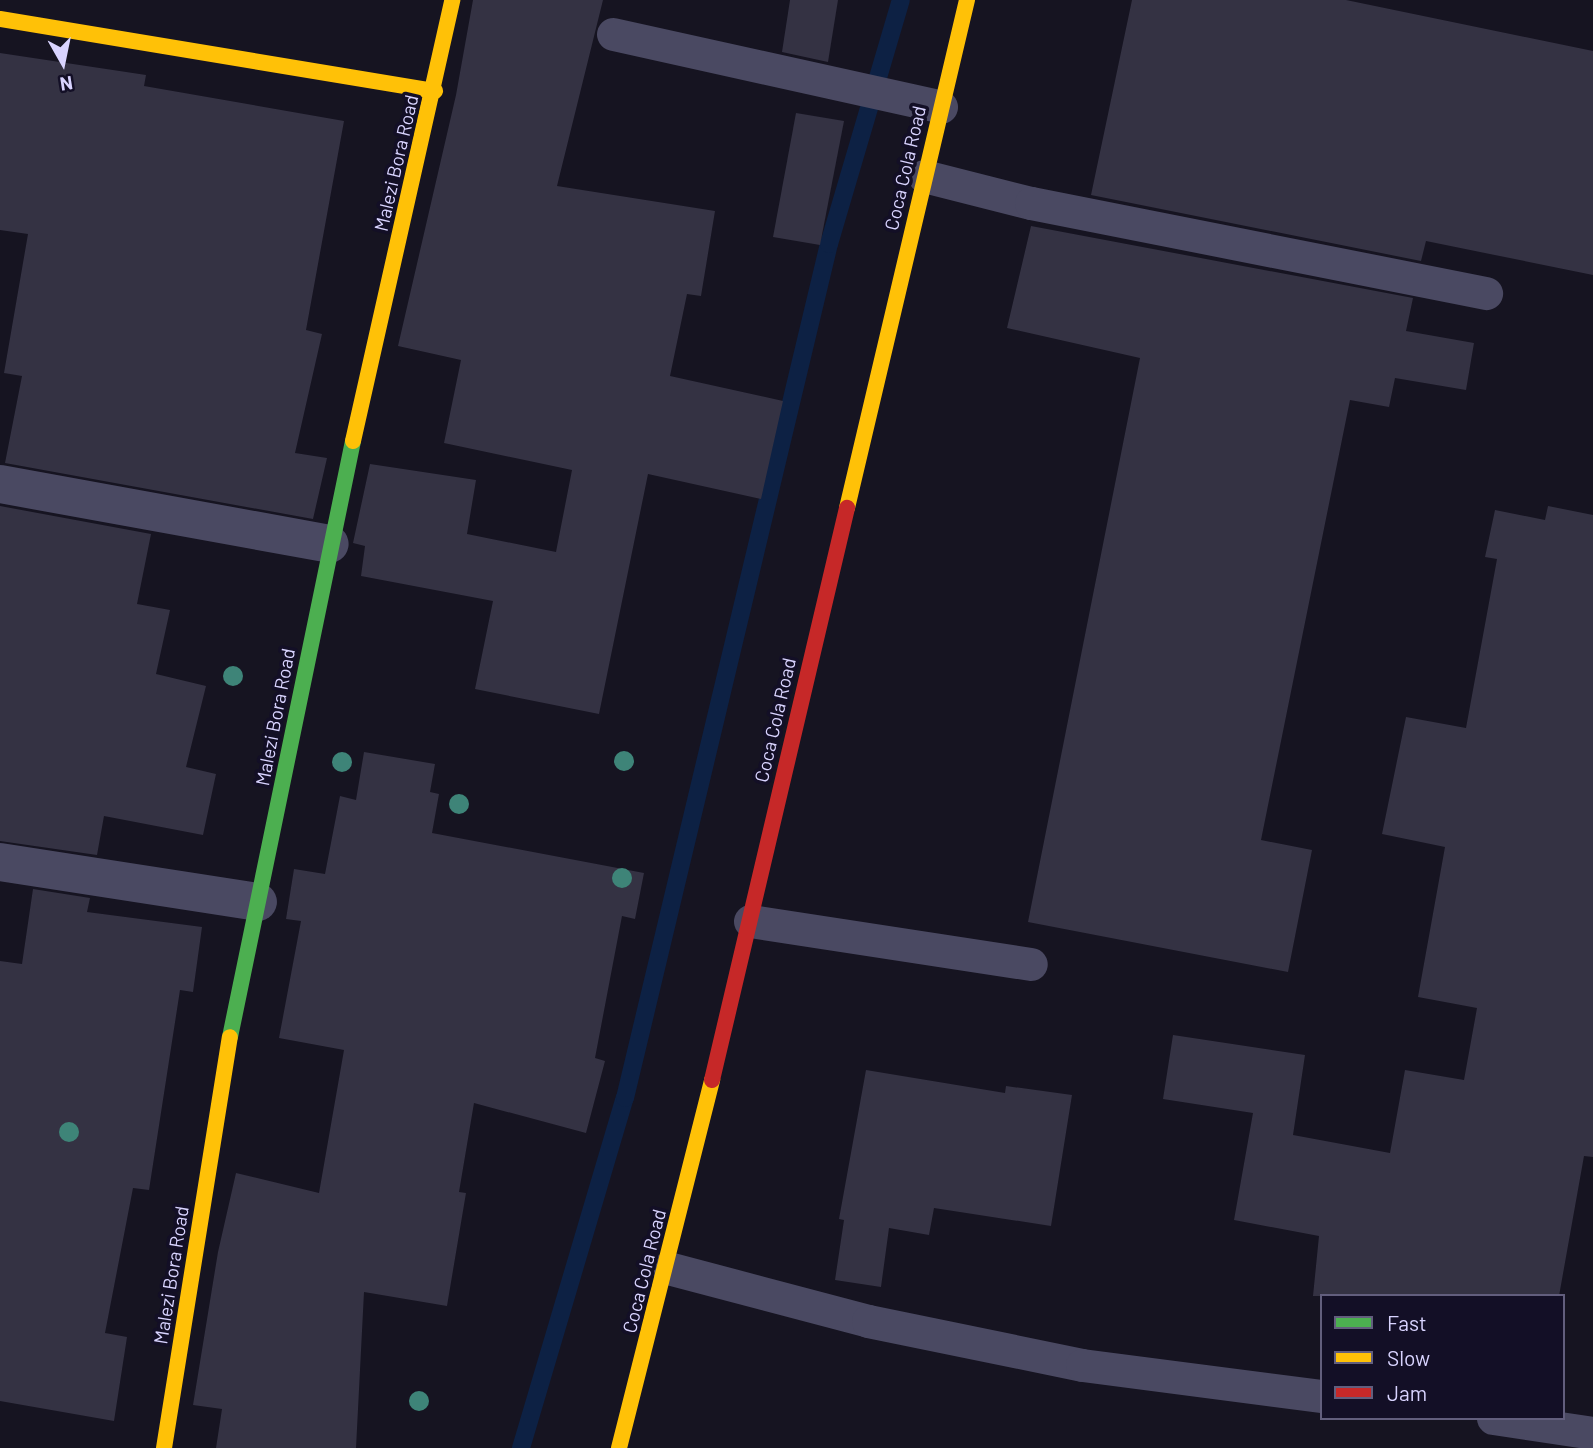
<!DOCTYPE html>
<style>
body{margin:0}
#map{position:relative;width:1593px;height:1448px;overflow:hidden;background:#161421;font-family:Barlow,sans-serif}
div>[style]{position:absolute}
.stream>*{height:18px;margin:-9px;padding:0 9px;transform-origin:9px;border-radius:9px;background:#0d2144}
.building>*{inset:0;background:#343243}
.lane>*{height:33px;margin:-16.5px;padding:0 16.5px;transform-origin:16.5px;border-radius:16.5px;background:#4a4962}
.street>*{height:38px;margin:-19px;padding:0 19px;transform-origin:19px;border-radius:19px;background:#4a4962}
.fast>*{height:16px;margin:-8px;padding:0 8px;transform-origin:8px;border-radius:8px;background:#4caf50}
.slow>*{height:16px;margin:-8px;padding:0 8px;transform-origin:8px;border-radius:8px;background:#ffc107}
.jam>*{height:16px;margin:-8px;padding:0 8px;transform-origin:8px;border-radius:8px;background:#c62828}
.trees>*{width:20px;height:20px;margin:-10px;border-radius:50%;background:#3e8478}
span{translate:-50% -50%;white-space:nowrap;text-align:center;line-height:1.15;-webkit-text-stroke:7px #130f26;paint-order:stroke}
.street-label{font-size:19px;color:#d9d4ff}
.legend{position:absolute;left:1320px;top:1294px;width:245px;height:126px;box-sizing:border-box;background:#130f26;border:2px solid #625e7d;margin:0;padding:9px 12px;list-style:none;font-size:21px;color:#d9d4ff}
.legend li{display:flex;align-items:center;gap:14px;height:35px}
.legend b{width:35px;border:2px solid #625e7d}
.north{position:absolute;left:28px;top:28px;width:70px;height:70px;-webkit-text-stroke:5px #130f26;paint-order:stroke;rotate:171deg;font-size:19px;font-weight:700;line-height:28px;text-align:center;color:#d9d4ff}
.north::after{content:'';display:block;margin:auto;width:24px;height:32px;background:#d9d4ff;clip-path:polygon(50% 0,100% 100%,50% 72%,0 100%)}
</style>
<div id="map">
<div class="stream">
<i style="left:521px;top:1448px;width:365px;rotate:-73.5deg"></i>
<i style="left:625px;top:1098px;width:878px;rotate:-76.57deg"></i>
<i style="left:829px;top:244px;width:254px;rotate:-73.6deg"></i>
</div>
<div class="building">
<i style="clip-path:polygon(473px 0,603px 0,557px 186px,715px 211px,701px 296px,687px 294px,670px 376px,783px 401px,761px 499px,648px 474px,599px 714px,475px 689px,493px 601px,361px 576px,365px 546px,353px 543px,370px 464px,476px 480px,467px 534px,556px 552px,572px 470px,444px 443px,461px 360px,398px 346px,456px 95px)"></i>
<i style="clip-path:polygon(790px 0,838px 0,828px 62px,782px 52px)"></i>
<i style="clip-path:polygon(1132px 0,1346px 0,1593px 51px,1593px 275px,1426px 241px,1421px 261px,1091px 195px)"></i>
<i style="clip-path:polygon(0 53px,146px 75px,144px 86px,344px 121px,306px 330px,322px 334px,295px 453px,327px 458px,313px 519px,5px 463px,22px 376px,4px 373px,28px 234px,0 230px)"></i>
<i style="clip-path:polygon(796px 113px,844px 121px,820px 245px,773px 237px)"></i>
<i style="clip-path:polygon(1031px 226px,1413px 298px,1406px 331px,1474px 343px,1466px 390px,1395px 378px,1389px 407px,1350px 400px,1261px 840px,1312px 850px,1288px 972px,1028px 922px,1140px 358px,1007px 328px)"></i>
<i style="clip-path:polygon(0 506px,151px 534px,137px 604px,170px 610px,156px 674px,206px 686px,186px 767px,216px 774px,203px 835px,104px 816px,97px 855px,0 841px)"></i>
<i style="clip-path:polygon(1548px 506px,1593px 515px,1593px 1157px,1584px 1156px,1559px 1296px,1313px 1296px,1319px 1236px,1234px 1220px,1253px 1113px,1163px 1099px,1173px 1035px,1305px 1055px,1293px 1135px,1390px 1153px,1405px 1070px,1464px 1080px,1477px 1008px,1418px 997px,1445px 847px,1382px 834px,1406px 717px,1466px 728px,1497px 559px,1485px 557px,1495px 510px,1545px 520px)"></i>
<i style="clip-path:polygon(364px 752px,435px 764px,430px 792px,439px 794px,432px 833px,644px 873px,635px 919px,622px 916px,595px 1058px,605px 1061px,586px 1133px,474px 1103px,459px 1192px,466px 1193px,447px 1306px,364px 1292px,356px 1448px,216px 1448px,222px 1409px,193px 1405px,218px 1252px,236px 1173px,319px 1193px,344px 1050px,279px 1038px,301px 921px,286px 919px,294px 869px,325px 874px,340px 796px,356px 800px)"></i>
<i style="clip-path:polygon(33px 889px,90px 898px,87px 912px,202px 927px,193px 992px,180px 990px,149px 1190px,133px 1188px,105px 1333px,127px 1337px,114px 1421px,0 1401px,0 961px,22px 964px)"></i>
<i style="clip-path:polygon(866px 1070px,1005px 1093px,1006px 1086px,1072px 1095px,1051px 1226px,934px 1208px,929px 1235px,889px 1228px,881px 1287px,835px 1280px,844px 1220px,839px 1219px)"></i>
</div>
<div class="lane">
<i style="left:613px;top:34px;width:336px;rotate:12.5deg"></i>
<i style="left:924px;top:176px;width:110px;rotate:14.2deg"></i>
<i style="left:1031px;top:203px;width:464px;rotate:11.2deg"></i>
<i style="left:750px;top:921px;width:284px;rotate:8.7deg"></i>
<i style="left:668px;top:1268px;width:207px;rotate:14.8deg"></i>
<i style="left:868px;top:1321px;width:218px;rotate:11.6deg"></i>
<i style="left:1082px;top:1365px;width:242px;rotate:7.4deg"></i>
<i style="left:1493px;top:1418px;width:101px;rotate:8.5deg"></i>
</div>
<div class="street">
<i style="left:0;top:484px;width:335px;rotate:10.3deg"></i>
<i style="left:0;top:862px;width:261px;rotate:8.8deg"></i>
</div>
<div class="fast">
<i style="left:230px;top:1037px;width:609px;rotate:-78.34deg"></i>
</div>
<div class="slow">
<i style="left:0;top:19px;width:441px;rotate:9.4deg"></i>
<i style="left:353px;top:441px;width:452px;rotate:-77.3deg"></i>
<i style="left:847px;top:508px;width:522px;rotate:-76.71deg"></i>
<i style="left:164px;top:1448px;width:416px;rotate:-80.9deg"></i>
<i style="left:619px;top:1448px;width:380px;rotate:-75.8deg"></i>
</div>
<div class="jam">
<i style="left:712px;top:1080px;width:588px;rotate:-76.72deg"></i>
</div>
<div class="trees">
<i style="left:233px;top:676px"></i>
<i style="left:624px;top:761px"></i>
<i style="left:342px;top:762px"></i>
<i style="left:459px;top:804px"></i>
<i style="left:622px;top:878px"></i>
<i style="left:69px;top:1132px"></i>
<i style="left:419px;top:1401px"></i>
</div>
<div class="street-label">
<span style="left:396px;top:163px;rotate:-77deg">Malezi Bora Road</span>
<span style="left:905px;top:168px;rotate:-77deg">Coca Cola Road</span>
<span style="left:275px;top:717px;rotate:-79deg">Malezi Bora Road</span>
<span style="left:775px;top:720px;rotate:-77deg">Coca Cola Road</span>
<span style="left:644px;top:1271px;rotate:-76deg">Coca Cola Road</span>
<span style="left:171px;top:1275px;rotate:-81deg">Malezi Bora Road</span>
</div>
<ul class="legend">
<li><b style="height:9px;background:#4caf50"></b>Fast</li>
<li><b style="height:9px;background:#ffc107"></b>Slow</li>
<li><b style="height:9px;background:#c62828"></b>Jam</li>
</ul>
<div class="north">N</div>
</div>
